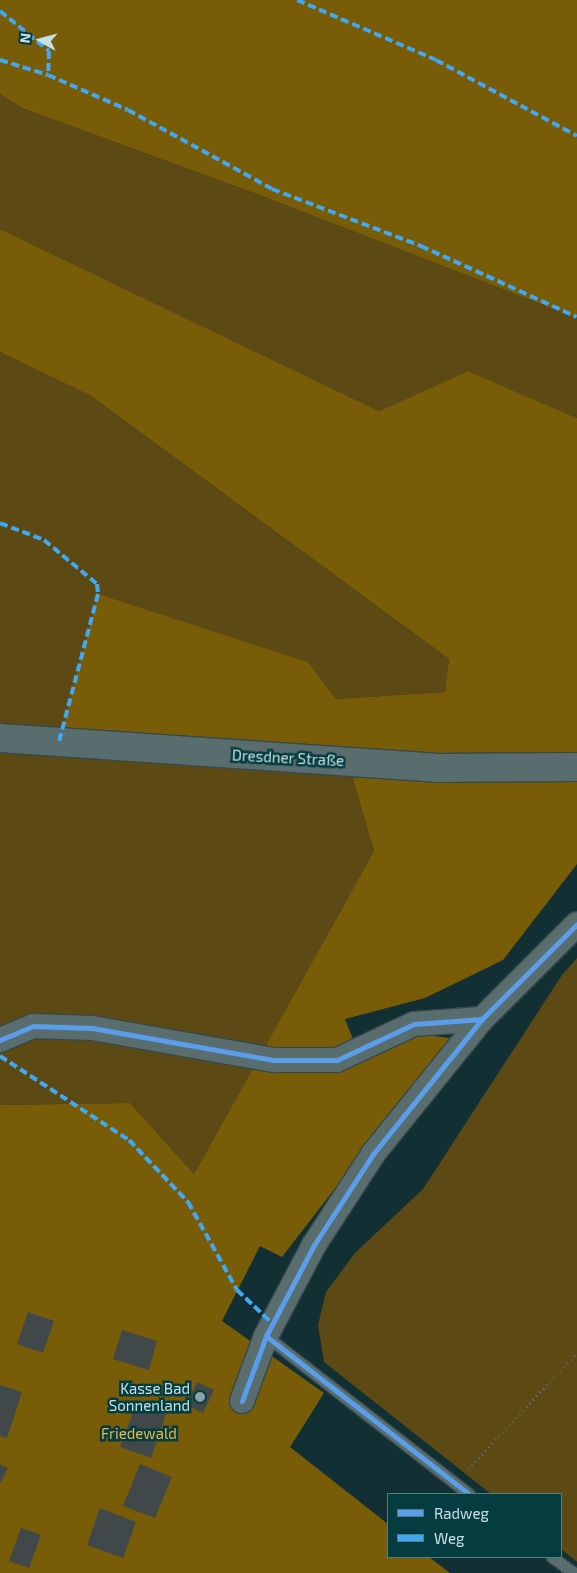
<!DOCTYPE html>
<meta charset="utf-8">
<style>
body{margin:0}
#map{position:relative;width:577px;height:1573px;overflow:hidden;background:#123033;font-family:"Exo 2",sans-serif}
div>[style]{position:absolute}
.green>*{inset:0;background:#5d4913}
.forest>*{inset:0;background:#795c08}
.building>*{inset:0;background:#414849}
.path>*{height:3px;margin-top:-1.5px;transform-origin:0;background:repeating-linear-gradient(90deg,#596c6e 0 1px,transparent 0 5px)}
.roads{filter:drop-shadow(1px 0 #35494b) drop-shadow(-1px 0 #35494b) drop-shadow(0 1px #35494b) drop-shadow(0 -1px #35494b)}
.service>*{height:11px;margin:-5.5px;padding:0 5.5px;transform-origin:5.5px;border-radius:5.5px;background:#596c6e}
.minor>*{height:24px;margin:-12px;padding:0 12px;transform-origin:12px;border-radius:12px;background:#596c6e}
.secondary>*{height:28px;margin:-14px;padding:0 14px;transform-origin:14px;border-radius:14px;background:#596c6e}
.quiet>*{height:4px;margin-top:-2px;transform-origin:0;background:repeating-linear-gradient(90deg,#3fa9f5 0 8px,transparent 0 12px)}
.cycleway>*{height:5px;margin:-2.5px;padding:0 2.5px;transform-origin:2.5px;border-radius:2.5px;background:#5a9eea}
.dots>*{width:14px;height:14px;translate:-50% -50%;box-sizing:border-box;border:2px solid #053c40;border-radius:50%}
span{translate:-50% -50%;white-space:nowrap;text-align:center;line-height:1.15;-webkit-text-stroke:5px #053c40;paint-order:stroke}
.street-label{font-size:15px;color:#c7e0e2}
.poi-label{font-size:15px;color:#c7e0e2}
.right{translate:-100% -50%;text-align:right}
.park-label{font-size:15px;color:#edb74a}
.legend{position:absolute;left:387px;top:1493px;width:175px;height:65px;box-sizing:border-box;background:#053c40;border:1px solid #537e81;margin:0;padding:6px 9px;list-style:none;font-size:15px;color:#c7e0e2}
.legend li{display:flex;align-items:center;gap:10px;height:25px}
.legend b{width:25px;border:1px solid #537e81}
.north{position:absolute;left:15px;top:15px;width:50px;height:50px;-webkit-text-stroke:4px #053c40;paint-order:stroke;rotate:277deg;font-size:14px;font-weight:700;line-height:20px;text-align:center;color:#c7e0e2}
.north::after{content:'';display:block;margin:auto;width:18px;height:22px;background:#c7e0e2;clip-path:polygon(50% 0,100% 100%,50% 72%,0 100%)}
</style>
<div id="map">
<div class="green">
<i style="clip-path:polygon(0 94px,22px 108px,257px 194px,577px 318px,577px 418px,468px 371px,379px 411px,0 229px)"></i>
<i style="clip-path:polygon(0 352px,91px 396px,449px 659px,445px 692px,336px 699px,308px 662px,98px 595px,348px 762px,374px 851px,194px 1174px,130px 1103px,0 1105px)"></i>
<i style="clip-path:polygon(577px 958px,577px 1562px,561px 1549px,561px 1494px,491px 1494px,324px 1362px,318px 1325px,326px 1292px,355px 1253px,423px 1189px,562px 975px)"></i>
</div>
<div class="forest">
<i style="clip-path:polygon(0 0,577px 0,577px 318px,257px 194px,22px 108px,0 94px)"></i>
<i style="clip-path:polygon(0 229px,379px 411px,468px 371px,577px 418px,577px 864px,503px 960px,425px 998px,345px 1019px,360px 1057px,414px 1034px,451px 1038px,282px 1257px,260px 1246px,222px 1321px,324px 1393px,290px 1447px,388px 1524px,388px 1557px,429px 1557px,450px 1573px,0 1573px,0 1105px,130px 1103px,194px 1174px,374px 851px,348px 762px,59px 742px,98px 594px,308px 662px,336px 699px,445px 692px,449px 659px,91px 396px,0 352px)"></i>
</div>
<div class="building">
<i style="clip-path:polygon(28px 1312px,54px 1321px,43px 1353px,17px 1344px)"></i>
<i style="clip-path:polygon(122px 1330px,157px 1341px,149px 1370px,113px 1359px)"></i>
<i style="clip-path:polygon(197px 1382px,214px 1390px,203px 1413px,186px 1405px)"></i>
<i style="clip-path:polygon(0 1385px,22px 1392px,7px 1438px,0 1436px)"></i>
<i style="clip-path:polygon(136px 1404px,166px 1414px,151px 1458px,120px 1447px)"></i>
<i style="clip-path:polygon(0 1464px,8px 1468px,0 1484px)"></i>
<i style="clip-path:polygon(140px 1464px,172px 1477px,155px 1518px,123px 1506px)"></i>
<i style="clip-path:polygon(100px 1508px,136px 1522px,123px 1558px,87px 1545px)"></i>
<i style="clip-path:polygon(21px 1528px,41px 1535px,29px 1568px,9px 1561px)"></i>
</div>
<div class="path">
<i style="left:468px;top:1469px;width:159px;rotate:-46.8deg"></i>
</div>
<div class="roads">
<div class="service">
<i style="left:266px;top:1336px;width:257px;rotate:37.9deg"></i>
<i style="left:552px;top:1557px;width:27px;rotate:36deg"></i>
</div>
<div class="minor">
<i style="left:0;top:1040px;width:36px;rotate:-23deg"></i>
<i style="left:33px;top:1026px;width:59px;rotate:1.9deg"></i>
<i style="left:92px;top:1028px;width:185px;rotate:10deg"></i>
<i style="left:274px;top:1060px;width:63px"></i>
<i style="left:337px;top:1060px;width:85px;rotate:-25.1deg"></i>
<i style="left:414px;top:1024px;width:68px;rotate:-4.2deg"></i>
<i style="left:242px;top:1401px;width:69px;rotate:-69.7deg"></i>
<i style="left:266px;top:1336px;width:103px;rotate:-62.2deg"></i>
<i style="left:314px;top:1245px;width:108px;rotate:-57deg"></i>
<i style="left:373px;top:1154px;width:174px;rotate:-51.1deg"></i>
<i style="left:482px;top:1019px;width:134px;rotate:-45deg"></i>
</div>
<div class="secondary">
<i style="left:0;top:738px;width:437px;rotate:3.9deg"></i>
<i style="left:436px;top:768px;width:141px;rotate:-0.4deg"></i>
</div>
</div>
<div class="quiet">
<i style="left:297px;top:0;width:151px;rotate:23.3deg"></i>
<i style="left:436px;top:60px;width:160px;rotate:28.3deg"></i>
<i style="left:0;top:11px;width:63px;rotate:39.2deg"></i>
<i style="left:49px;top:51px;width:24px;rotate:92deg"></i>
<i style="left:0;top:60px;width:50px;rotate:17.4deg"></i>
<i style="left:48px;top:75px;width:87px;rotate:23.6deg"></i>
<i style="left:128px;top:110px;width:164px;rotate:28.7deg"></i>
<i style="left:272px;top:189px;width:160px;rotate:20.9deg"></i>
<i style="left:421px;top:246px;width:171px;rotate:24.5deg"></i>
<i style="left:0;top:523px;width:47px;rotate:21.1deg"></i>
<i style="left:44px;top:540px;width:69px;rotate:39.7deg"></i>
<i style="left:97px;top:584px;width:10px;rotate:84deg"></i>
<i style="left:98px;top:594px;width:153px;rotate:104.8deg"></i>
<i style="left:0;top:1056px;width:154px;rotate:33.1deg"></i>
<i style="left:129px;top:1140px;width:86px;rotate:46.4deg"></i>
<i style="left:188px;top:1202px;width:101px;rotate:60.9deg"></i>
<i style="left:237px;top:1290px;width:50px;rotate:43.4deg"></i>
</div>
<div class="cycleway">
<i style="left:0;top:1040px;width:36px;rotate:-23deg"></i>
<i style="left:33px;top:1026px;width:59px;rotate:1.9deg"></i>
<i style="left:92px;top:1028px;width:185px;rotate:10deg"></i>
<i style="left:274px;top:1060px;width:63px"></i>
<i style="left:337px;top:1060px;width:85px;rotate:-25.1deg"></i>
<i style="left:414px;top:1024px;width:68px;rotate:-4.2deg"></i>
<i style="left:266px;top:1336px;width:257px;rotate:37.9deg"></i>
<i style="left:242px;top:1401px;width:69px;rotate:-69.7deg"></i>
<i style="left:266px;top:1336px;width:103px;rotate:-62.2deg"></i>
<i style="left:314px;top:1245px;width:108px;rotate:-57deg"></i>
<i style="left:373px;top:1154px;width:174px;rotate:-51.1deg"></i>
<i style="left:482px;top:1019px;width:134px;rotate:-45deg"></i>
</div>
<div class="dots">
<i style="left:200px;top:1397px;background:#88a2a5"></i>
</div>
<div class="street-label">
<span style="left:288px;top:758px;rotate:3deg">Dresdner Straße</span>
</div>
<div class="poi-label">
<span class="right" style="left:190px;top:1397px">Kasse Bad<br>Sonnenland</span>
</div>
<div class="park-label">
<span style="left:139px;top:1434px">Friedewald</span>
</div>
<ul class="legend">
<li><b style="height:6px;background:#5a9eea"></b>Radweg</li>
<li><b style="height:6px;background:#3fa9f5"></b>Weg</li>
</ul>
<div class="north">N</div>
</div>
